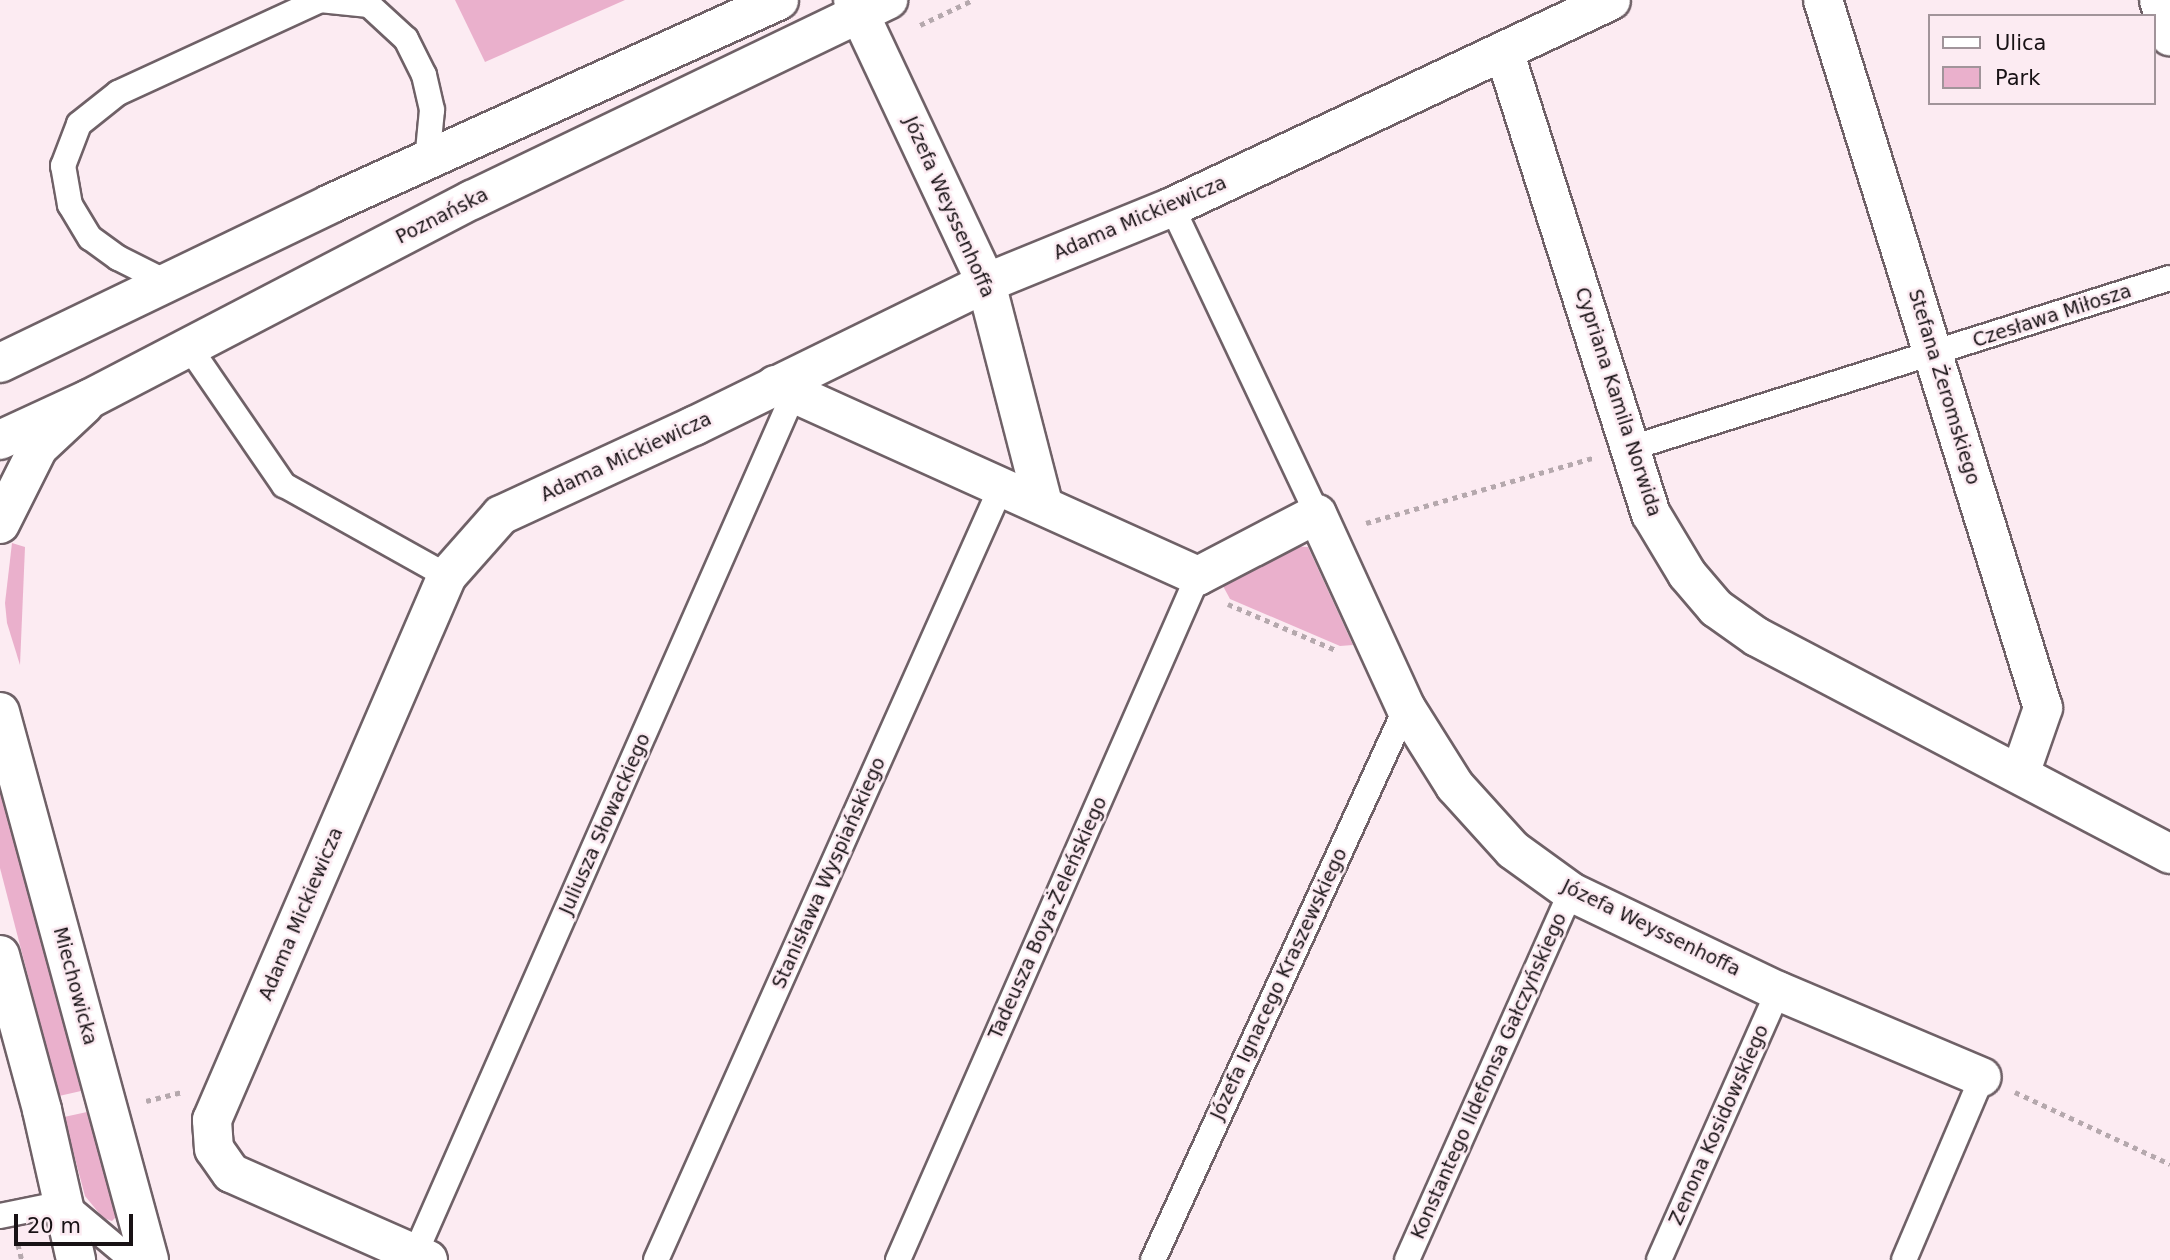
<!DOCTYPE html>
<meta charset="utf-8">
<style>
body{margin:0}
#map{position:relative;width:2170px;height:1260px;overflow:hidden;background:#fcebf2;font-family:"DejaVu Sans",sans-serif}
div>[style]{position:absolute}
.green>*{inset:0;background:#eab0cc}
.path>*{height:4.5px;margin-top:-2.25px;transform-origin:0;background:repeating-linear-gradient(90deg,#b5a8ad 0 5px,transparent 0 10px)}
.roads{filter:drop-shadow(2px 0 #6f6167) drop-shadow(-2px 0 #6f6167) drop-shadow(0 2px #6f6167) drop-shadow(0 -2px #6f6167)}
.service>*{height:24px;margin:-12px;padding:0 12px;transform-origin:12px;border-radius:12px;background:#fff}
.minor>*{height:38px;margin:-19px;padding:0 19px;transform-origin:19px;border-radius:19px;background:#fff}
.tertiary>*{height:38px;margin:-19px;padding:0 19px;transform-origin:19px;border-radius:19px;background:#fff}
.secondary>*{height:38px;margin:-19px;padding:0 19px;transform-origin:19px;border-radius:19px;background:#fff}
span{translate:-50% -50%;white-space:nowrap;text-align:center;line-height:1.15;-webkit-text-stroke:5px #fcebf2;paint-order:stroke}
.street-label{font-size:19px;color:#181215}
.legend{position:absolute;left:1928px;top:14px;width:228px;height:91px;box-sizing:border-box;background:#fcebf2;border:2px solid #a1949a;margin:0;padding:9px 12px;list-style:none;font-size:21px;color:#181215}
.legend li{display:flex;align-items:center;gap:14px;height:35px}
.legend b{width:35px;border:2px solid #a1949a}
.scale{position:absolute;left:14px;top:1214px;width:119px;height:32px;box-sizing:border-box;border:4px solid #181215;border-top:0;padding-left:9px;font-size:21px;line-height:24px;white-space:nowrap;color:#181215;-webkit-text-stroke:5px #fcebf2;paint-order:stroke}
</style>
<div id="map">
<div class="green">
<i style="clip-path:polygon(455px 0,625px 0,485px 62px)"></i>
<i style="clip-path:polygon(12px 543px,25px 547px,20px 665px,7px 623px,5px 603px)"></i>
<i style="clip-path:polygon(1289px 546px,1308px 547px,1353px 645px,1340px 646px,1230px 599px,1223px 586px,1242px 570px)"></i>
<i style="clip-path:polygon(0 783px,81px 1091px,59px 1096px,0 868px)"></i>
<i style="clip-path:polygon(87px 1112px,118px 1215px,112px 1221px,103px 1218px,85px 1196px,64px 1117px)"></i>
</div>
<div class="path">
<i style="left:920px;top:25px;width:59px;rotate:-25.3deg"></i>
<i style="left:1366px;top:523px;width:236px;rotate:-16deg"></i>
<i style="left:1228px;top:604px;width:117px;rotate:23.1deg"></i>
<i style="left:2015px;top:1092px;width:171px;rotate:24.9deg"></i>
<i style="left:146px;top:1101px;width:37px;rotate:-14deg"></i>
<i style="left:18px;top:1244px;width:16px;rotate:76deg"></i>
</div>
<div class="roads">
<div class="service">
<i style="left:1172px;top:207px;width:340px;rotate:64.7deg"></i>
<i style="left:166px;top:282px;width:54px;rotate:-153.4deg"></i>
<i style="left:118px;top:258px;width:34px;rotate:-144deg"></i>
<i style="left:90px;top:238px;width:39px;rotate:-121deg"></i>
<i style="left:70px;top:205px;width:40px;rotate:-100deg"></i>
<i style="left:63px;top:166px;width:45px;rotate:-69.1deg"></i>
<i style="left:79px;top:124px;width:50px;rotate:-38.5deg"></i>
<i style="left:118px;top:93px;width:222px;rotate:-24.7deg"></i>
<i style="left:320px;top:0;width:49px;rotate:5.8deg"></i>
<i style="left:369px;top:5px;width:50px;rotate:42.6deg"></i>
<i style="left:406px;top:39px;width:40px;rotate:63.4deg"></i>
<i style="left:424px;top:75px;width:36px;rotate:77deg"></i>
<i style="left:432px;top:110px;width:51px;rotate:95.6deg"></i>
<i style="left:189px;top:347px;width:168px;rotate:55.5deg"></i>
<i style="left:284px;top:485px;width:187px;rotate:29.2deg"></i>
<i style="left:1631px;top:448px;width:565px;rotate:-17.51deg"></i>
<i style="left:0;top:1216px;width:65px;rotate:-11.5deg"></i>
<i style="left:64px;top:1203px;width:89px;rotate:40deg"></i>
<i style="left:415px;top:1254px;width:941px;rotate:-66.24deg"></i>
<i style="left:656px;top:1260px;width:849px;rotate:-65.94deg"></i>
<i style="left:898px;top:1260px;width:747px;rotate:-66.32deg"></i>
<i style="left:1153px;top:1260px;width:607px;rotate:-65.38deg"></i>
<i style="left:1407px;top:1260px;width:403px;rotate:-66deg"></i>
<i style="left:1659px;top:1260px;width:294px;rotate:-66.1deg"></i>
<i style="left:1904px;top:1260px;width:199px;rotate:-66.9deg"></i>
</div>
<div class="minor">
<i style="left:853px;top:0;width:313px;rotate:64.8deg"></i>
<i style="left:986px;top:283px;width:227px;rotate:75.5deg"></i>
<i style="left:1823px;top:0;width:741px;rotate:72.74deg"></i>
<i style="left:2043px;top:708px;width:70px;rotate:109.2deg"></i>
<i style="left:2159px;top:0;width:38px;rotate:73deg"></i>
<i style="left:1504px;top:51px;width:486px;rotate:72.4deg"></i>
<i style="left:1651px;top:514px;width:70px;rotate:59deg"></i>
<i style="left:1687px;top:574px;width:45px;rotate:49.5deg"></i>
<i style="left:1716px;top:608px;width:50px;rotate:35.3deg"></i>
<i style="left:1757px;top:637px;width:467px;rotate:27.7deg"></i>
<i style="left:775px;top:385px;width:464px;rotate:24.3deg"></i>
<i style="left:1198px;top:576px;width:134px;rotate:-27.5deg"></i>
<i style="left:1317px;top:514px;width:213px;rotate:65.4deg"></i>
<i style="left:1406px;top:708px;width:92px;rotate:57.9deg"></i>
<i style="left:1455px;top:786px;width:86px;rotate:47.8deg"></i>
<i style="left:1513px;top:850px;width:72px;rotate:35.9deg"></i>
<i style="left:1571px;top:892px;width:229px;rotate:25.6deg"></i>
<i style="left:1778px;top:991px;width:221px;rotate:22.9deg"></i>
<i style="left:428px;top:1260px;width:215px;rotate:-156.2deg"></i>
<i style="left:231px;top:1173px;width:29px;rotate:-125deg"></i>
<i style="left:214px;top:1149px;width:29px;rotate:-94deg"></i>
<i style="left:212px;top:1120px;width:593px;rotate:-66.64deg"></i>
<i style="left:447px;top:576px;width:81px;rotate:-48.5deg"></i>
<i style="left:501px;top:515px;width:213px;rotate:-24.8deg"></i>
<i style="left:694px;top:426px;width:325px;rotate:-26.1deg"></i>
<i style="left:986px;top:283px;width:201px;rotate:-22.2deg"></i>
<i style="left:1172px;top:207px;width:485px;rotate:-25.2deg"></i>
</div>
<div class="tertiary">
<i style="left:0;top:524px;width:85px;rotate:-63.4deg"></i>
<i style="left:38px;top:448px;width:63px;rotate:-43.1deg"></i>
<i style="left:0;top:712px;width:568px;rotate:74.79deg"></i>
<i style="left:0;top:955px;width:161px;rotate:74.8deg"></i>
<i style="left:42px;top:1110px;width:154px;rotate:77.2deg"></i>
</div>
<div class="secondary">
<i style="left:0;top:363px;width:366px;rotate:-25.7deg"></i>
<i style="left:330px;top:204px;width:493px;rotate:-24.4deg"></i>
<i style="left:0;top:440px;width:98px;rotate:-24.7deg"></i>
<i style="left:89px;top:399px;width:432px;rotate:-27.5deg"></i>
<i style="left:472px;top:200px;width:462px;rotate:-25.7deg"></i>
</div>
</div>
<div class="street-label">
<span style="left:949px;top:207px;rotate:66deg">Józefa Weyssenhoffa</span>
<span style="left:442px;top:216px;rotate:-27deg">Poznańska</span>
<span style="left:1140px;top:218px;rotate:-23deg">Adama Mickiewicza</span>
<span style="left:2052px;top:316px;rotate:-18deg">Czesława Miłosza</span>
<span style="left:1944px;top:387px;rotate:73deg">Stefana Żeromskiego</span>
<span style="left:1618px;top:402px;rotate:72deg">Cypriana Kamila Norwida</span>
<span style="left:626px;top:457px;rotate:-25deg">Adama Mickiewicza</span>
<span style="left:605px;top:824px;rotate:-66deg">Juliusza Słowackiego</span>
<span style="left:829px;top:873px;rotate:-66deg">Stanisława Wyspiańskiego</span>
<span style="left:301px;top:914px;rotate:-67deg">Adama Mickiewicza</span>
<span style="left:1048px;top:918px;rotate:-66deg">Tadeusza Boya-Żeleńskiego</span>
<span style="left:1651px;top:928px;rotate:26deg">Józefa Weyssenhoffa</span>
<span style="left:1279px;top:984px;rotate:-65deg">Józefa Ignacego Kraszewskiego</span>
<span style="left:75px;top:986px;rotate:75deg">Miechowicka</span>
<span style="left:1489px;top:1076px;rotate:-66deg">Konstantego Ildefonsa Gałczyńskiego</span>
<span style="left:1719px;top:1125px;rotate:-66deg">Zenona Kosidowskiego</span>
</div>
<ul class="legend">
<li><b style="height:9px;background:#fff"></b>Ulica</li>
<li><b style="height:19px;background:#eab0cc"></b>Park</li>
</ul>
<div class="scale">20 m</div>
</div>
